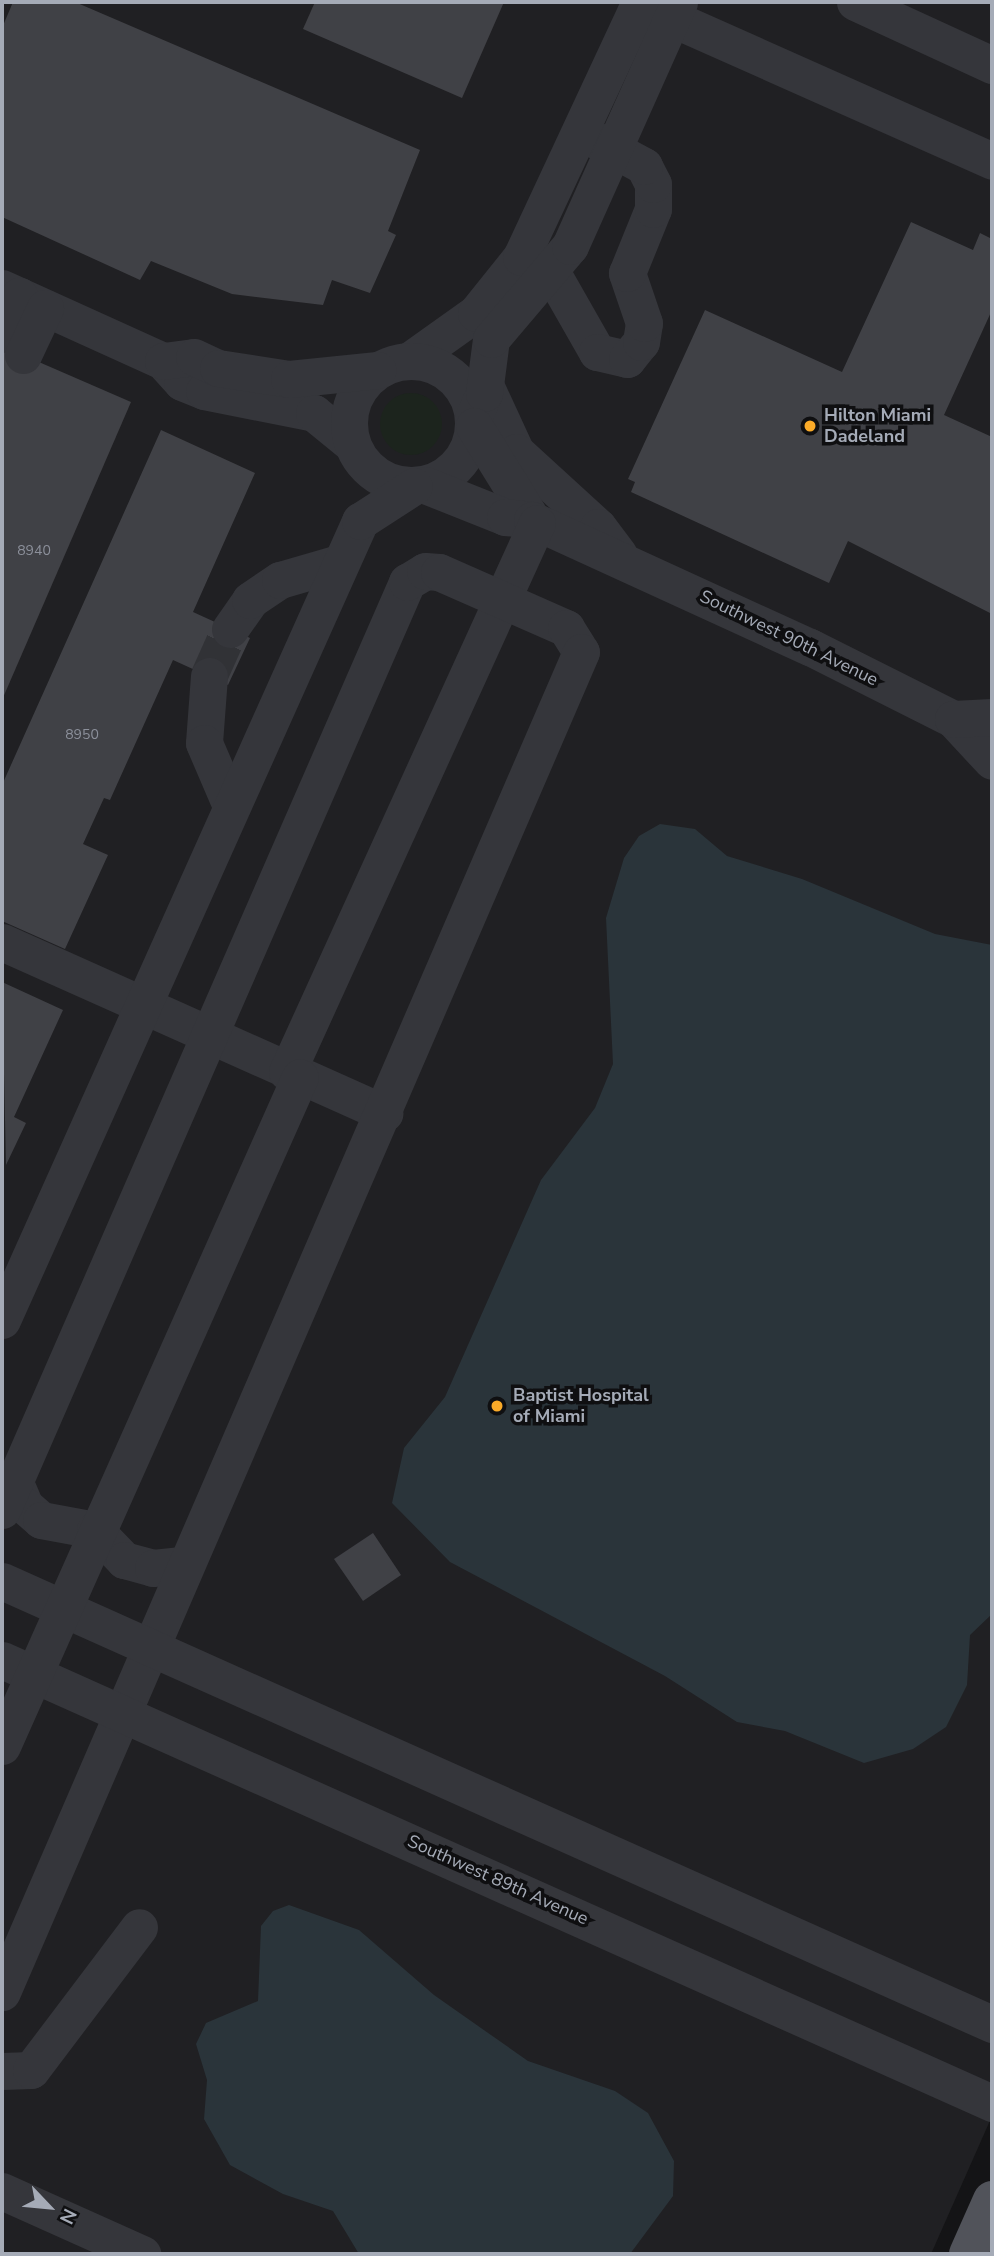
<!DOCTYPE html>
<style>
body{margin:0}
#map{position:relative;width:994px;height:2256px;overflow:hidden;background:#141416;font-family:"Nunito Sans",sans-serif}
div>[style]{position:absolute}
.built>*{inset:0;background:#202023}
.green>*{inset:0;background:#1c241d}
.round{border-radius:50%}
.water>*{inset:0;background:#2a343a}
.building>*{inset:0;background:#404146}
.minor-tunnel>*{height:37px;margin-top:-18.5px;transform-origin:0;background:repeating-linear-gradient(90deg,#313236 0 37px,transparent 0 55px)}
.minor>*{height:37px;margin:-18.5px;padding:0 18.5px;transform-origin:18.5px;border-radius:18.5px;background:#35363b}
.minor>.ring{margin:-18.5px;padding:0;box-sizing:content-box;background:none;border:37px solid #35363b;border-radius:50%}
.major>*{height:38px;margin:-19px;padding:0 19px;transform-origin:19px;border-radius:19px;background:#51535a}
.dots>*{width:19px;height:19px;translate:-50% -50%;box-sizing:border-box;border:4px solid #0f0f11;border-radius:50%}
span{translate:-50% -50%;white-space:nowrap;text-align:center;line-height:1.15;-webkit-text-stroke:7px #0f0f11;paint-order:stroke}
.number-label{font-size:14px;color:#8c909b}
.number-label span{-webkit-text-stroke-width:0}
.poi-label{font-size:18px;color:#a5abb7;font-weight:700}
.left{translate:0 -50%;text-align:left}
.street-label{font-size:18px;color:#a5abb7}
.frame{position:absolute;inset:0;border:4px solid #a5abb7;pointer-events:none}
.north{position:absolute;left:14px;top:2172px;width:70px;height:70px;-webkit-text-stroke:5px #0f0f11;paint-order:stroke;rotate:116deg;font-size:19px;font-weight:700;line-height:28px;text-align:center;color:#a5abb7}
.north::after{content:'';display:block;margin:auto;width:24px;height:32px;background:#a5abb7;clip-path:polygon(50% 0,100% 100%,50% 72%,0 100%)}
</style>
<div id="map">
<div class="built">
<i style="clip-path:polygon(2px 2px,992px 2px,992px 2116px,931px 2254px,2px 2254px)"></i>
</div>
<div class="green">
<i class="round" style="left:380px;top:393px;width:62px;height:62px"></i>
</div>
<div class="water">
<i style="clip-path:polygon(660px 824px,695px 829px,727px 856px,802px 879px,935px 934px,992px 945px,992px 1614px,970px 1635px,967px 1685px,946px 1727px,913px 1749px,864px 1763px,785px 1731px,737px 1722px,665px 1676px,450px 1562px,392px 1503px,404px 1448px,445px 1397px,541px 1180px,595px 1108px,613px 1064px,606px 918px,624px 858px,639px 836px)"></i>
<i style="clip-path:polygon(289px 1905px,359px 1930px,434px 1995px,528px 2061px,615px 2091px,648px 2113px,674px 2161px,673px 2196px,630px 2254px,359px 2254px,333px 2211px,283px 2194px,230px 2165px,204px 2119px,207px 2080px,196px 2044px,206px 2023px,258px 2001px,261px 1926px,273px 1911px)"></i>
</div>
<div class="building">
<i style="clip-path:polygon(13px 2px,75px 2px,420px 150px,388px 231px,396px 235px,370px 293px,332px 280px,323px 305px,232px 294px,151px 261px,140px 280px,2px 217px,2px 28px)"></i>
<i style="clip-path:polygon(315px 2px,504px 2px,462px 98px,303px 29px)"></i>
<i style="clip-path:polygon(911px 222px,973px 250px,980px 233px,992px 239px,992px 310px,944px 415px,992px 437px,992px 614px,848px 541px,829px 583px,631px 492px,635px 482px,628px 479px,705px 310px,842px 372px)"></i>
<i style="clip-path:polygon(2px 346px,131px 402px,2px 700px)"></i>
<i style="clip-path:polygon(161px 430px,255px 473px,193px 612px,250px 638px,228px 685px,173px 660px,110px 800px,104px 798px,83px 844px,108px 855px,65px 949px,2px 921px,2px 785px)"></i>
<i style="clip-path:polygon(2px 982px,63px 1010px,14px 1117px,26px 1123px,6px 1165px)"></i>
<i style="clip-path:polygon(373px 1533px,401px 1575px,363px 1601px,334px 1559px)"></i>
</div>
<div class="minor-tunnel">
<i style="left:209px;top:676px;width:51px;rotate:-65.9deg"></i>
</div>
<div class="minor">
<i style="left:855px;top:2px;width:151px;rotate:24.7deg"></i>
<i style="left:651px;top:9px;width:373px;rotate:24deg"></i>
<i style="left:521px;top:257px;width:35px;rotate:27deg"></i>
<i style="left:552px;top:273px;width:91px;rotate:60.3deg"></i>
<i style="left:597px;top:352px;width:31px;rotate:13deg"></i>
<i style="left:627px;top:359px;width:22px;rotate:-51deg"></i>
<i style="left:641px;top:342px;width:19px;rotate:-81deg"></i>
<i style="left:644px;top:323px;width:53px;rotate:-108.8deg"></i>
<i style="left:627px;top:273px;width:69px;rotate:-67.9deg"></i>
<i style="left:653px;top:209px;width:25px;rotate:-90deg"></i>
<i style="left:653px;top:184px;width:20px;rotate:-117deg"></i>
<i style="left:644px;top:166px;width:69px;rotate:-151.6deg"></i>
<i style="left:2px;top:288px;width:177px;rotate:24.4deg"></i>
<i style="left:163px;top:361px;width:28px;rotate:48deg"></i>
<i style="left:182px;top:382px;width:24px;rotate:22deg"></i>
<i style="left:204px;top:391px;width:112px;rotate:11.3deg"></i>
<i style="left:314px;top:413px;width:49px;rotate:39.2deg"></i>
<i style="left:2px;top:334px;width:42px;rotate:-65.9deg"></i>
<i style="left:23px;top:355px;width:52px;rotate:-64.9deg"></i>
<i style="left:410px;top:360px;width:81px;rotate:-35.5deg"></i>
<i style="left:476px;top:313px;width:72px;rotate:-51.2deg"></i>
<i style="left:521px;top:257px;width:281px;rotate:-65deg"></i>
<i class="ring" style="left:349px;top:361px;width:87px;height:87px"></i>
<i style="left:163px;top:361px;width:31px;rotate:-7deg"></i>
<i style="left:194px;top:357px;width:26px;rotate:25deg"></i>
<i style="left:218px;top:368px;width:72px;rotate:8.8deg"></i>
<i style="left:289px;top:379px;width:89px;rotate:-5.8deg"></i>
<i style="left:485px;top:385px;width:74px;rotate:65.2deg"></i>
<i style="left:516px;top:452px;width:111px;rotate:42.4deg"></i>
<i style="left:598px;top:527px;width:34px;rotate:53deg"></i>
<i style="left:473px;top:418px;width:27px;rotate:-66deg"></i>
<i style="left:484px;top:393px;width:54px;rotate:-82.6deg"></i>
<i style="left:491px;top:339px;width:122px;rotate:-49.7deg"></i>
<i style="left:570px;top:246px;width:267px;rotate:-65.9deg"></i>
<i style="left:474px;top:426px;width:110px;rotate:58.3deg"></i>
<i style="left:425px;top:485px;width:86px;rotate:21.8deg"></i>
<i style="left:505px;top:517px;width:27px;rotate:6deg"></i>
<i style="left:532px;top:520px;width:306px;rotate:24.6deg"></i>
<i style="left:810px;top:647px;width:160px;rotate:26.7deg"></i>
<i style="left:953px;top:719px;width:57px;rotate:47.1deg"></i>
<i style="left:230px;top:629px;width:35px;rotate:-55deg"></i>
<i style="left:250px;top:600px;width:36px;rotate:-34deg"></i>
<i style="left:280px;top:580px;width:61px;rotate:-16.1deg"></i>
<i style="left:209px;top:676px;width:67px;rotate:94.3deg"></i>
<i style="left:204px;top:743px;width:69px;rotate:66.8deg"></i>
<i style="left:953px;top:719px;width:39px;rotate:-3deg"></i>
<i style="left:2px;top:942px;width:419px;rotate:24.1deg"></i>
<i style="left:287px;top:1072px;width:603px;rotate:-65.52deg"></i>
<i style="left:2px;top:1320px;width:876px;rotate:-65.86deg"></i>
<i style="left:360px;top:521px;width:64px;rotate:-32.9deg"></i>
<i style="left:16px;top:1485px;width:23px;rotate:67deg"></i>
<i style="left:25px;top:1506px;width:21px;rotate:41deg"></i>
<i style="left:41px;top:1520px;width:55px;rotate:10.5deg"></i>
<i style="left:95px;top:1530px;width:42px;rotate:46deg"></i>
<i style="left:124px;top:1560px;width:30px;rotate:15deg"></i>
<i style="left:153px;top:1568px;width:29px;rotate:-6deg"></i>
<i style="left:2px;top:1510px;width:1013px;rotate:-66.42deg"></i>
<i style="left:407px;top:582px;width:21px;rotate:-31deg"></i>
<i style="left:425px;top:571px;width:14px;rotate:4deg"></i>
<i style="left:439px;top:572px;width:139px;rotate:23.8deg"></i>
<i style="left:566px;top:628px;width:28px;rotate:58deg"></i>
<i style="left:581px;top:652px;width:1460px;rotate:113.37deg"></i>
<i style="left:2px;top:1581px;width:1085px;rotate:24.11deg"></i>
<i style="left:2px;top:1660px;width:1085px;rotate:24.11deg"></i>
<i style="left:2px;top:1746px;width:732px;rotate:-65.99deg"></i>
<i style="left:2px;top:2071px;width:29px;rotate:-2deg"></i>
<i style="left:31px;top:2070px;width:179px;rotate:-52.9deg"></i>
<i style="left:2px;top:2191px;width:154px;rotate:24.2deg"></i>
</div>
<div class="major">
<i style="left:968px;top:2254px;width:59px;rotate:-66deg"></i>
</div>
<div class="dots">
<i style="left:810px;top:426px;background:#faaa28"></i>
<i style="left:497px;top:1406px;background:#faaa28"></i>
</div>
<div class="number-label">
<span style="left:34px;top:551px">8940</span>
<span style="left:82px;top:735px">8950</span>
</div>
<div class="poi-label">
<span class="left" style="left:824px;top:426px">Hilton Miami<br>Dadeland</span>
<span class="left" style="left:513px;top:1406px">Baptist Hospital<br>of Miami</span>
</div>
<div class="street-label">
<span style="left:789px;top:638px;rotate:26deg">Southwest 90th Avenue</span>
<span style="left:498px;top:1880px;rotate:24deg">Southwest 89th Avenue</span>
</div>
<div class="frame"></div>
<div class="north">N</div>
</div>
